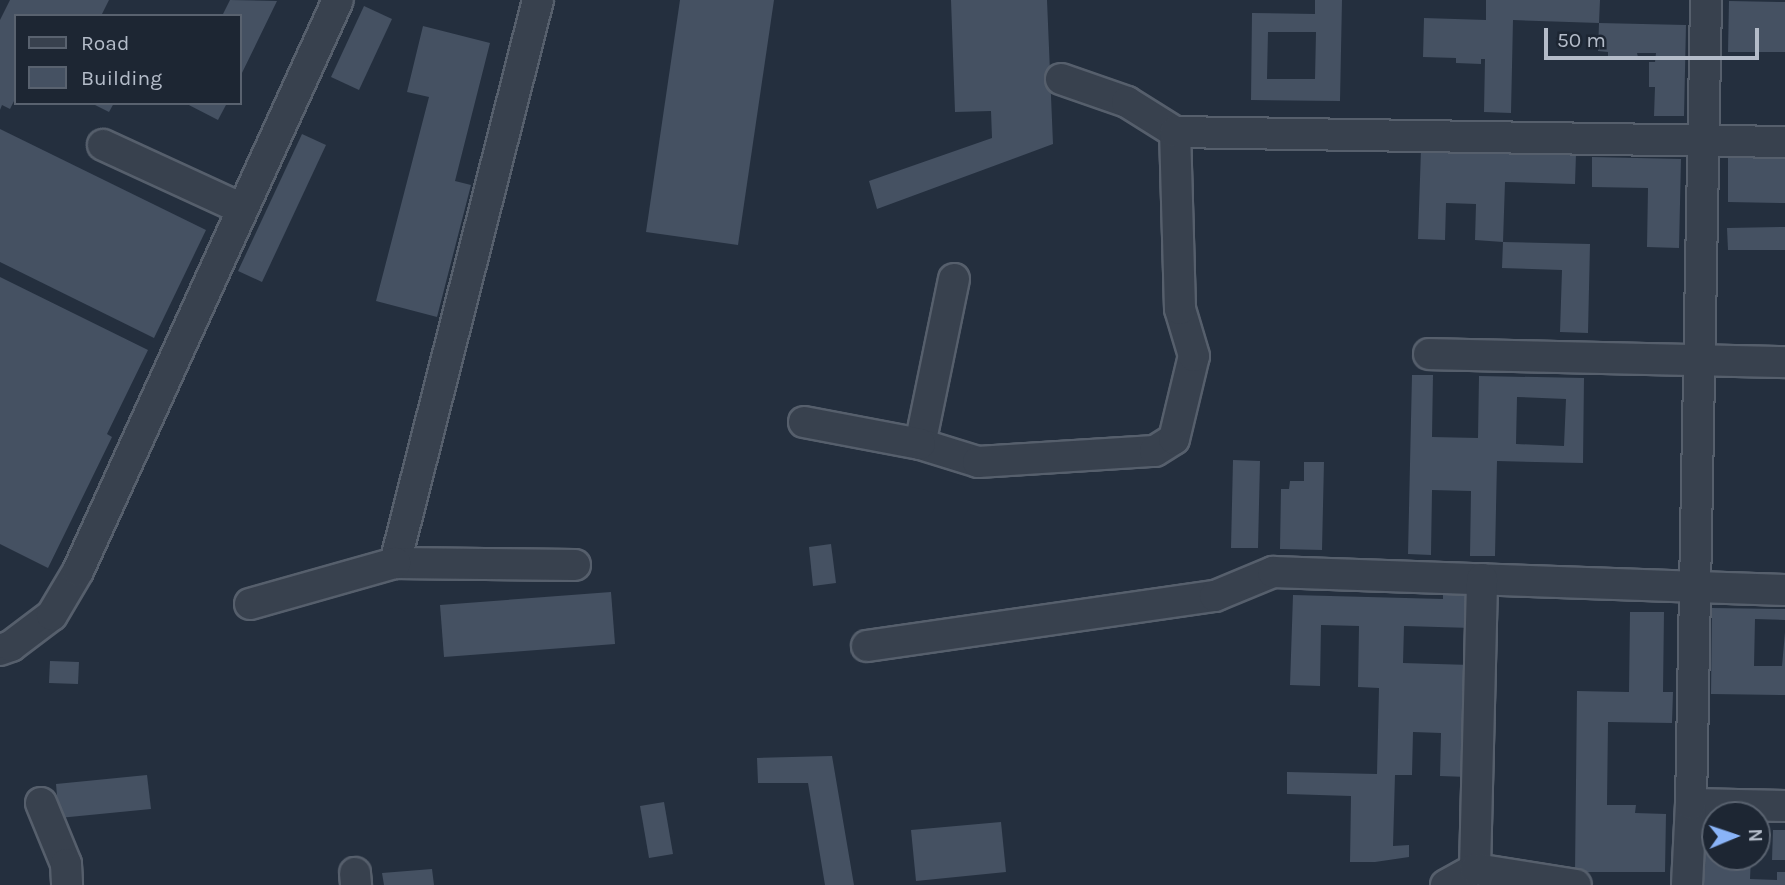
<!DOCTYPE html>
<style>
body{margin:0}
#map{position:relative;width:1785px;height:885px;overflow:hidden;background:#242f3e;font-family:Karla,sans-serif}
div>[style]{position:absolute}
.building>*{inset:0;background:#455162}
.roads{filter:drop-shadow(2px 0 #565f6c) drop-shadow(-2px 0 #565f6c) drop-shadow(0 2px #565f6c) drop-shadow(0 -2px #565f6c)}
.minor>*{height:30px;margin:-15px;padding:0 15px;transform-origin:15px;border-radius:15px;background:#38414e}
span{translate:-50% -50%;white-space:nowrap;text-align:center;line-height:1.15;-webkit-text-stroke:5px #1d2633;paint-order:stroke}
.legend{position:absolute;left:14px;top:14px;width:228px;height:91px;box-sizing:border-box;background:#1d2633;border:2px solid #59626f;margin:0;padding:9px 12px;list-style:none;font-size:21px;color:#b4bcc9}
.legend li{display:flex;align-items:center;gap:14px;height:35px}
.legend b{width:35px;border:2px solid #59626f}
.north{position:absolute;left:1701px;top:801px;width:70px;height:70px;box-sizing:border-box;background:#1d2633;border:2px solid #59626f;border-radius:50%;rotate:88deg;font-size:19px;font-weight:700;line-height:28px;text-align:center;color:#b4bcc9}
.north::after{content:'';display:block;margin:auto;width:24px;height:32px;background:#8ab4f8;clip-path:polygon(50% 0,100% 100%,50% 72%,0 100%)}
.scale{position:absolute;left:1544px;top:28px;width:215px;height:32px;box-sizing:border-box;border:4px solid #b4bcc9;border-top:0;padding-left:9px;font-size:21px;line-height:24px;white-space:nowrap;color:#b4bcc9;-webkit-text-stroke:5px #1d2633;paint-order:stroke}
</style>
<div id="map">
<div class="building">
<i style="clip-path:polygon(10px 0,109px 0,101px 16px,16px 16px,16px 97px,10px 109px,2px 105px,0 110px,0 20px)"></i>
<i style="clip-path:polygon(230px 0,277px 1px,240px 77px,240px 16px,222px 16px)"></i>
<i style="clip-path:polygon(680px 0,774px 0,738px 245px,646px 232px)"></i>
<i style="clip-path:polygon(951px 0,1047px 0,1053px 144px,877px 209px,869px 181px,992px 138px,991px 111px,955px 112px)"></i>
<i style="clip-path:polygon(evenodd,1315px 0,1342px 0,1340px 101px,1251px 100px,1252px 13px,1315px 14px,1315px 0,1268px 32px,1316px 32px,1315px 79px,1267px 79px,1268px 32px)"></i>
<i style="clip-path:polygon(1486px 0,1600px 0,1599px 23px,1686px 25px,1684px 116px,1654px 116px,1655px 87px,1649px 87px,1649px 62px,1655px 62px,1656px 53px,1637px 53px,1638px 57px,1608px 56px,1608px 52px,1598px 51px,1599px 23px,1513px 20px,1511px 113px,1484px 112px,1485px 59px,1481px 59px,1481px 64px,1456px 63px,1456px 58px,1423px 57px,1424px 18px,1486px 20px)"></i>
<i style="clip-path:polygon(1729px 1px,1785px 2px,1785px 52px,1728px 52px)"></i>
<i style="clip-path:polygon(364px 6px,392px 19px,359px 90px,331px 77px)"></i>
<i style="clip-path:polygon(423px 26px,490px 43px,455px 181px,471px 185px,437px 317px,376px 301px,429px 97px,407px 92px)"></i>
<i style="clip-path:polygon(91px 103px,114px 103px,109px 112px)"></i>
<i style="clip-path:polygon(185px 103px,227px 103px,218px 120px)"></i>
<i style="clip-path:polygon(0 129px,206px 230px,154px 338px,0 262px)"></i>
<i style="clip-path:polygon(302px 134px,326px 145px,262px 282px,238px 271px)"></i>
<i style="clip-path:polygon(1421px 149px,1576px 154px,1575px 184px,1505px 182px,1503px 242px,1475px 240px,1476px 204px,1446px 203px,1445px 240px,1418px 239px)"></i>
<i style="clip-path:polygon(1592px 157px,1681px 159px,1679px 248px,1647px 247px,1648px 188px,1592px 187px)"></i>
<i style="clip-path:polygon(1728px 157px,1785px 158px,1785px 203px,1728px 202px)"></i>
<i style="clip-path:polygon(1785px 227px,1785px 250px,1728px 250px,1727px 228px)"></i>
<i style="clip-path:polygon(1503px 242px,1590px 244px,1588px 333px,1560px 332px,1562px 270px,1502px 268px)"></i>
<i style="clip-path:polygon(0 277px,148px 350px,107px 434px,112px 437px,48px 568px,0 544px)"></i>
<i style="clip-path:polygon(evenodd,1412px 375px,1433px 375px,1432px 437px,1478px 438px,1479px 376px,1584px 378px,1583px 463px,1497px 461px,1495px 556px,1470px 556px,1471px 491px,1432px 490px,1431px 555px,1408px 554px,1412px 375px,1517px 397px,1566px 399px,1564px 446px,1516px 444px,1517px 397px)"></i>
<i style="clip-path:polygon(1233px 460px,1260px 461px,1258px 548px,1231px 548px)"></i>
<i style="clip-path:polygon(1304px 462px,1324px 462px,1322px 550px,1280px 549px,1281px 489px,1289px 489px,1290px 481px,1304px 481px)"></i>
<i style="clip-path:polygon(831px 544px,836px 583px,813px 586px,809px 547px)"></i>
<i style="clip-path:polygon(611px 592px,615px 644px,444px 657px,440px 605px)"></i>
<i style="clip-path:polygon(1443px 592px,1473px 593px,1472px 628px,1404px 626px,1403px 663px,1471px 665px,1468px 777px,1440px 776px,1441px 733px,1413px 732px,1412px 775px,1395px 775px,1393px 846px,1409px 845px,1409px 857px,1375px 862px,1350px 862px,1351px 796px,1287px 794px,1287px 772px,1377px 774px,1379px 688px,1358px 687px,1359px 626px,1321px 625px,1320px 686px,1290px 685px,1293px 595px,1443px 599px)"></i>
<i style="clip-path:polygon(1712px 608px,1785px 609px,1785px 620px,1755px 619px,1754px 666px,1782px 666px,1785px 632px,1785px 695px,1711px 694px)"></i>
<i style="clip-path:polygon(1630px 612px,1664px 612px,1663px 692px,1673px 692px,1672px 723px,1608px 722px,1607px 805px,1636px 805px,1635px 813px,1666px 814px,1665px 872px,1575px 872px,1577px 691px,1629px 692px)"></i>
<i style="clip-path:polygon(50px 661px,79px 662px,78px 684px,49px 683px)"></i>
<i style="clip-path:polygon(832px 756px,854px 885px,825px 885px,808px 783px,758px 783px,757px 758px)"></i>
<i style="clip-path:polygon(147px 775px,151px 809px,59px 818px,56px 784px)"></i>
<i style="clip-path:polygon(664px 802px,673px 854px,649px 858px,640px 806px)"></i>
<i style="clip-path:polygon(1001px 822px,1006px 872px,916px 881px,911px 830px)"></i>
<i style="clip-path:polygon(1705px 829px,1715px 830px,1715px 857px,1751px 857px,1750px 879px,1777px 880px,1777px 872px,1785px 872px,1785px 885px,1702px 885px)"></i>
<i style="clip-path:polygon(1773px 830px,1785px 830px,1785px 860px,1772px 860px)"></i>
<i style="clip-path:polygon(432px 869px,434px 885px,384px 885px,382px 873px)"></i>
</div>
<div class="roads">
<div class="minor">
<i style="left:538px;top:0;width:581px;rotate:104.25deg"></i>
<i style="left:395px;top:563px;width:180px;rotate:0.6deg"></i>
<i style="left:1061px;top:79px;width:70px;rotate:19.2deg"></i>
<i style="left:1127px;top:102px;width:57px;rotate:32deg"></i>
<i style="left:103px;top:145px;width:153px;rotate:24.7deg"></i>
<i style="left:954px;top:279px;width:168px;rotate:101.6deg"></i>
<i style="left:920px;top:444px;width:61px;rotate:17.2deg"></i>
<i style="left:978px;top:462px;width:177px;rotate:-3.6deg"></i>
<i style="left:1155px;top:451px;width:22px;rotate:-32deg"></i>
<i style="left:1174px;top:439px;width:85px;rotate:-76.5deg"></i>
<i style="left:1194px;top:356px;width:49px;rotate:-106.6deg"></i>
<i style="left:1180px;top:309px;width:177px;rotate:-91.6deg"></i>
<i style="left:1175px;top:132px;width:610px;rotate:0.94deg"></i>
<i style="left:1429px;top:354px;width:356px;rotate:1.3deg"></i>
<i style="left:804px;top:422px;width:118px;rotate:10.7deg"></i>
<i style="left:250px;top:604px;width:151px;rotate:-15.8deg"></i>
<i style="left:867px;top:646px;width:352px;rotate:-8.2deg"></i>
<i style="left:1215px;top:596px;width:63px;rotate:-22.5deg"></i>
<i style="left:1273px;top:572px;width:512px;rotate:2.01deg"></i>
<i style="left:0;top:650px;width:12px;rotate:-20deg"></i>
<i style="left:11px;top:646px;width:51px;rotate:-37.1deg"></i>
<i style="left:52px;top:615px;width:51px;rotate:-59.4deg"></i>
<i style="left:78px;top:571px;width:627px;rotate:-65.52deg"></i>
<i style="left:41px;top:803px;width:66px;rotate:67.7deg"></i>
<i style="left:66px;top:864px;width:21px;rotate:87deg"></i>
<i style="left:1691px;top:804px;width:94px;rotate:1.2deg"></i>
<i style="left:1475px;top:869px;width:290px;rotate:-88.6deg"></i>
<i style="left:355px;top:873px;width:12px;rotate:85deg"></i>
<i style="left:1446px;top:885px;width:33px;rotate:-29deg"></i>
<i style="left:1475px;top:869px;width:102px;rotate:9deg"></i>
<i style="left:1687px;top:885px;width:81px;rotate:-87.2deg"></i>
<i style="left:1691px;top:804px;width:804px;rotate:-88.93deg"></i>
</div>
</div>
<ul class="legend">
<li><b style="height:9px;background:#38414e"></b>Road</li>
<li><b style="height:19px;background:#455162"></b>Building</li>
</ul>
<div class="north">N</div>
<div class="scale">50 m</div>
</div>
